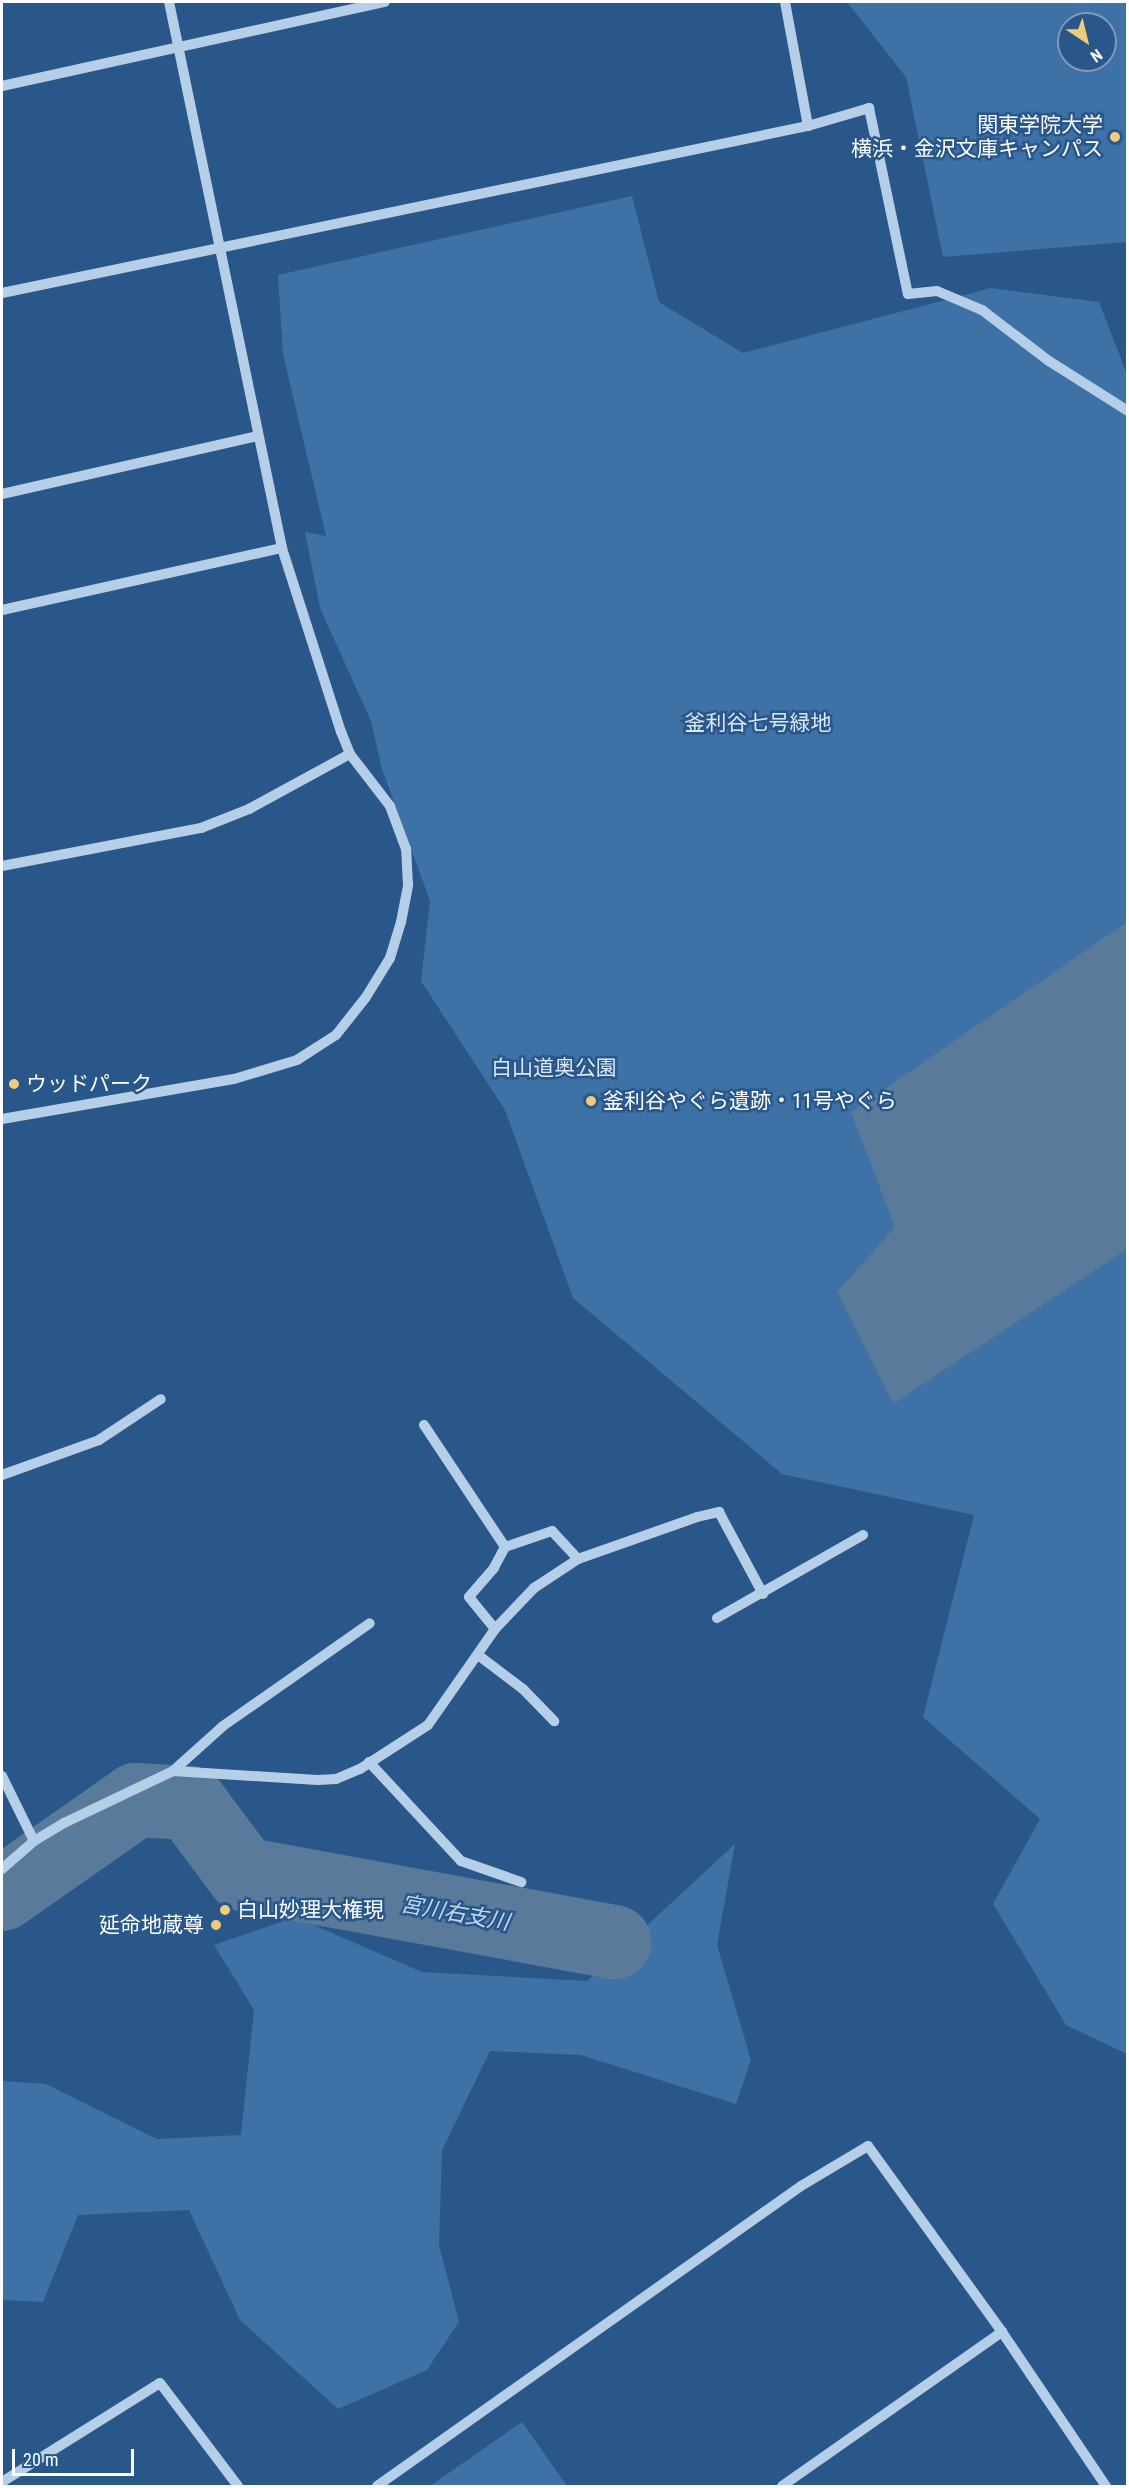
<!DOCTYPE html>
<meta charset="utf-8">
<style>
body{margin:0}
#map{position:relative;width:1129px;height:2488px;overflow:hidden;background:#295789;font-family:"Roboto Condensed","Noto Sans JP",sans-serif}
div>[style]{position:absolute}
.green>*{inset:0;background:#3e71a5}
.water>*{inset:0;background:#5a7a9b}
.river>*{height:74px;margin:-37px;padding:0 37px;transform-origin:37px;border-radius:37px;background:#5a7a9b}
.minor>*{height:10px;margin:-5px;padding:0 5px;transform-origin:5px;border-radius:5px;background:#b6cfe9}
.dots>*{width:16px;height:16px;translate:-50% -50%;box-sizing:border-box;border:3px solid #295789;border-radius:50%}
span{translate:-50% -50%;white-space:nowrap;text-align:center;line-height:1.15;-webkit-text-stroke:5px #295789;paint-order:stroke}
.poi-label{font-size:21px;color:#fff}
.right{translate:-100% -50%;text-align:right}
.left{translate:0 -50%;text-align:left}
.park-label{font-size:21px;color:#dae8f7}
.water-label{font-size:22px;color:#c2d9f0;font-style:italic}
.frame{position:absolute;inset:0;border:3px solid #fff;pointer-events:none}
.north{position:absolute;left:1057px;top:12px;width:60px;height:60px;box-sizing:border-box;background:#295789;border:2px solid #7f9ab8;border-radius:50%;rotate:145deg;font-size:16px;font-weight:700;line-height:24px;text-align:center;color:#fff}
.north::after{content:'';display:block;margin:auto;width:21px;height:27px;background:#f0ca7d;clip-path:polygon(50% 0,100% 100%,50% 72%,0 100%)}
.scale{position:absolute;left:12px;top:2449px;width:122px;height:27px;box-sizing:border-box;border:3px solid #fff;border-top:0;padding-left:8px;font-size:18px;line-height:21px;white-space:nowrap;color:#fff;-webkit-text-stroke:4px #295789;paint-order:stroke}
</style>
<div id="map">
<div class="green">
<i style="clip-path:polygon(evenodd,847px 2px,1127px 2px,1127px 242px,943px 257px,906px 77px,847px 2px,1069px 24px,1105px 24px,1105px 60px,1069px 60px,1069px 24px)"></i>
<i style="clip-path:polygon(632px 196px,659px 302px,743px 353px,991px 288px,1099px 302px,1128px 377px,1127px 2054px,1066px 2025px,993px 1904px,1040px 1819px,923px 1717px,974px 1515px,782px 1474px,573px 1298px,505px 1110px,421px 981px,430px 901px,382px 769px,371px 721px,320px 608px,305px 532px,326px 536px,283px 354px,278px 275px)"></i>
<i style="clip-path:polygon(735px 1844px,717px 1945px,751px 2060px,736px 2104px,581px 2055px,490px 2051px,442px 2150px,439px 2245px,459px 2322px,427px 2370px,338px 2409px,240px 2320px,189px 2210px,78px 2215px,43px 2302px,2px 2300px,2px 2081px,46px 2084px,157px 2139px,241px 2135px,254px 2010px,214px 1945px,295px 1917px,422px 1972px,587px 1981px)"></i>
<i style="clip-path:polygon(522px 2422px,567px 2486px,430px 2486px)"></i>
</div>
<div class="water">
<i style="clip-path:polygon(1127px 922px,1127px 1249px,893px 1404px,837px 1292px,895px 1227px,851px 1112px)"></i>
</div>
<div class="river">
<i style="left:2px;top:1894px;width:164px;rotate:-35deg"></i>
<i style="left:136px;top:1800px;width:54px;rotate:3.2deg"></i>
<i style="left:190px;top:1803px;width:89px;rotate:53.3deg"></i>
<i style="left:243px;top:1874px;width:378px;rotate:10.4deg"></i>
</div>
<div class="minor">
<i style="left:2px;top:86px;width:392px;rotate:-12.4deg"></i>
<i style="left:808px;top:126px;width:64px;rotate:-16.4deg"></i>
<i style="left:869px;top:108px;width:190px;rotate:78.2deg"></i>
<i style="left:908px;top:294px;width:29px;rotate:-6deg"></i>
<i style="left:937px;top:291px;width:49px;rotate:22.9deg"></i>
<i style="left:982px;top:310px;width:84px;rotate:37.3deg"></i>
<i style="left:1049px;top:361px;width:93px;rotate:32.3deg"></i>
<i style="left:2px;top:293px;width:823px;rotate:-11.71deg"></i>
<i style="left:808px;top:126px;width:126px;rotate:-100.5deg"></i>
<i style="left:2px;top:494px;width:262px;rotate:-12.8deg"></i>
<i style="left:2px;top:610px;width:287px;rotate:-12.5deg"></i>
<i style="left:2px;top:866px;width:203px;rotate:-10.8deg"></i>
<i style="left:201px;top:828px;width:52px;rotate:-21.6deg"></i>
<i style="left:249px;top:809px;width:115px;rotate:-28.6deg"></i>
<i style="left:2px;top:1119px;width:235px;rotate:-9.8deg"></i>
<i style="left:234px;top:1079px;width:66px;rotate:-16.8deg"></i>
<i style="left:297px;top:1060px;width:46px;rotate:-32.7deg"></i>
<i style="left:336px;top:1035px;width:48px;rotate:-51.7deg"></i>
<i style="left:366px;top:997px;width:46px;rotate:-58.4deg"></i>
<i style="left:390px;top:958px;width:38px;rotate:-73deg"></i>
<i style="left:401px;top:922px;width:38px;rotate:-79deg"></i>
<i style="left:408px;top:885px;width:36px;rotate:-93deg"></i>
<i style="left:406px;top:849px;width:46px;rotate:-110.4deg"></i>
<i style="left:390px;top:806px;width:66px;rotate:-127.6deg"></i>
<i style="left:350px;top:754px;width:24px;rotate:-112deg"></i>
<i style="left:341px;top:732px;width:193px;rotate:-107.8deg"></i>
<i style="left:282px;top:548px;width:558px;rotate:-101.69deg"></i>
<i style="left:424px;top:1425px;width:146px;rotate:56.4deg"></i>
<i style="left:505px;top:1547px;width:24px;rotate:118deg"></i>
<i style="left:494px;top:1568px;width:38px;rotate:131deg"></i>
<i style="left:469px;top:1597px;width:41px;rotate:50.9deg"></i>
<i style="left:2px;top:1475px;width:103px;rotate:-19.8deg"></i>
<i style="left:99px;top:1440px;width:74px;rotate:-33.5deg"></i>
<i style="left:505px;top:1547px;width:50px;rotate:-18.8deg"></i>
<i style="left:552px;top:1531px;width:38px;rotate:47deg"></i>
<i style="left:717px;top:1618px;width:168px;rotate:-29.6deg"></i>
<i style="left:478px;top:1655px;width:56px;rotate:37.1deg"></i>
<i style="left:523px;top:1689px;width:45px;rotate:45.9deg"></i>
<i style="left:369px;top:1762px;width:135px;rotate:47.1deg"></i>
<i style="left:461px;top:1861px;width:64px;rotate:19.3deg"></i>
<i style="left:173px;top:1771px;width:67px;rotate:-42deg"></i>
<i style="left:223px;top:1726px;width:179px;rotate:-35deg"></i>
<i style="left:2px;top:1776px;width:72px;rotate:63.8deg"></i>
<i style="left:2px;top:1869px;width:43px;rotate:-41.2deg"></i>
<i style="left:34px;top:1841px;width:35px;rotate:-31deg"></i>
<i style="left:64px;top:1823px;width:121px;rotate:-25.5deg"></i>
<i style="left:173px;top:1771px;width:145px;rotate:3.6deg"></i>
<i style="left:318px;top:1780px;width:18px;rotate:-3deg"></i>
<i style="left:336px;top:1779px;width:26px;rotate:-23deg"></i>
<i style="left:360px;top:1769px;width:81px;rotate:-32.9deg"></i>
<i style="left:428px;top:1725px;width:117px;rotate:-55.1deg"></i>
<i style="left:495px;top:1629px;width:57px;rotate:-46.4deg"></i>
<i style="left:534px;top:1588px;width:53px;rotate:-33.4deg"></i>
<i style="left:578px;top:1559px;width:126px;rotate:-19.4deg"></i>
<i style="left:697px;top:1517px;width:23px;rotate:-13deg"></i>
<i style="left:719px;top:1512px;width:93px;rotate:61.8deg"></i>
<i style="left:2px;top:2482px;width:186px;rotate:-32.1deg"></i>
<i style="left:160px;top:2383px;width:129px;rotate:52.9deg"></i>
<i style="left:377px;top:2486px;width:519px;rotate:-35.28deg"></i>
<i style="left:801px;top:2186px;width:78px;rotate:-30.8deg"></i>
<i style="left:868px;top:2146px;width:229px;rotate:54.2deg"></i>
<i style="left:1002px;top:2332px;width:186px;rotate:56deg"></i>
<i style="left:782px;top:2486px;width:269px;rotate:-35deg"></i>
</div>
<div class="dots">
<i style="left:1115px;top:137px;background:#f0ca7d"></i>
<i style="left:14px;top:1084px;background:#f0ca7d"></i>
<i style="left:591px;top:1101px;background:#f0ca7d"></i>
<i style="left:225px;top:1910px;background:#f0ca7d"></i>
<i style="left:216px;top:1925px;background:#f0ca7d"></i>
</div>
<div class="poi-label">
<span class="right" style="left:1103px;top:137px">関東学院大学<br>横浜・金沢文庫キャンパス</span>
<span class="left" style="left:26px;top:1084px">ウッドパーク</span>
<span class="left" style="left:603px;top:1101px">釜利谷やぐら遺跡・11号やぐら</span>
<span class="left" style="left:237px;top:1910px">白山妙理大権現</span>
<span class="right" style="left:204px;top:1925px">延命地蔵尊</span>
</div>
<div class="park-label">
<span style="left:758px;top:723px">釜利谷七号緑地</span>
<span style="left:554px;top:1068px">白山道奥公園</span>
</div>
<div class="water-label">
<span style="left:455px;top:1913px;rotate:10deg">宮川右支川</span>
</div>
<div class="frame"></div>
<div class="north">N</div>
<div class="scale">20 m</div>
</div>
